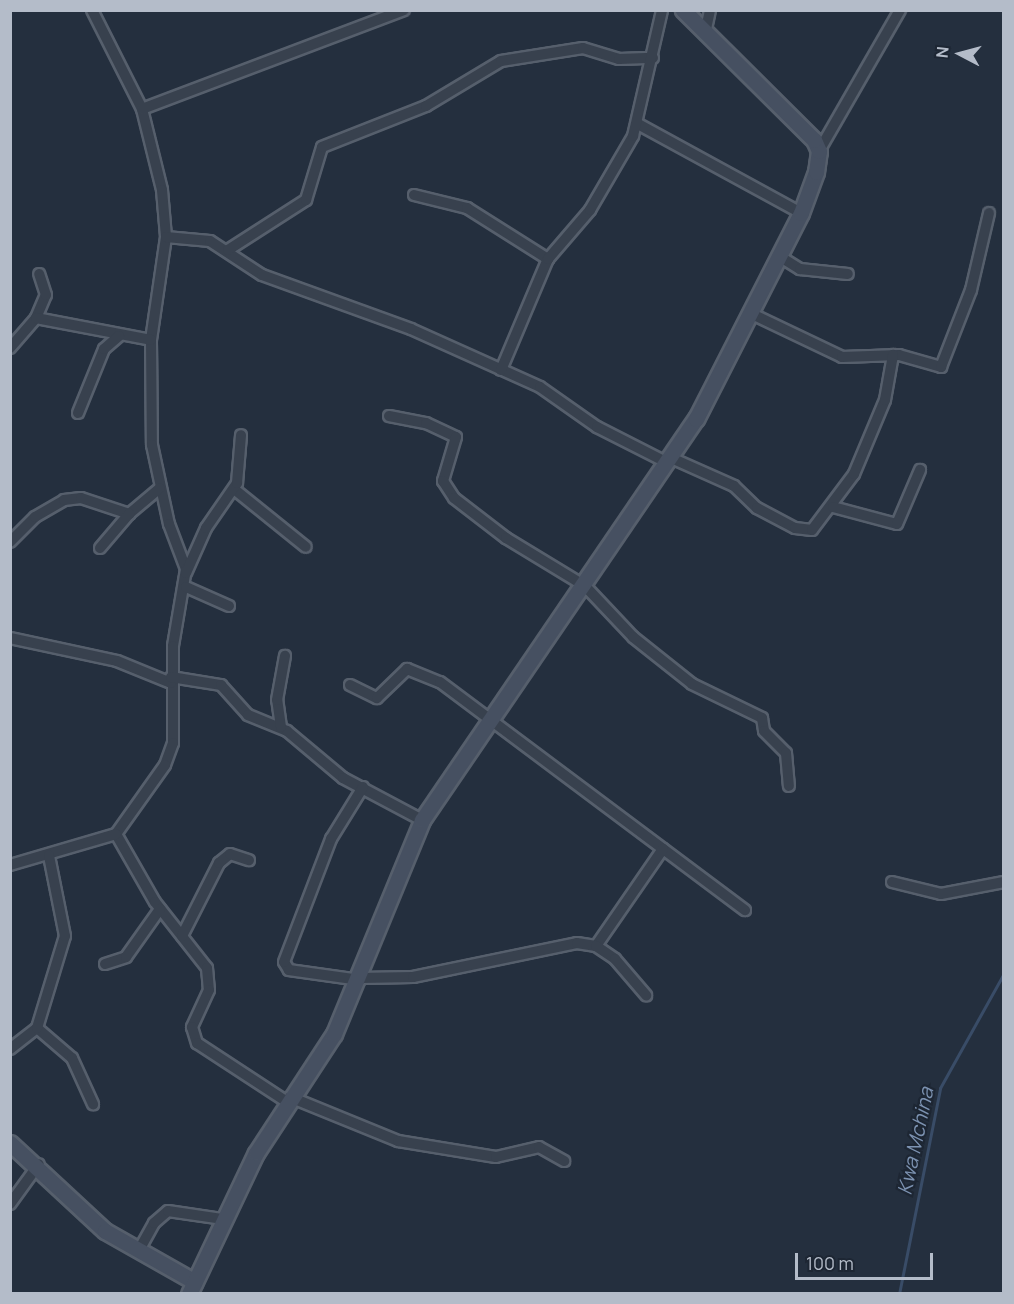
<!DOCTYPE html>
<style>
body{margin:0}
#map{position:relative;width:1014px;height:1304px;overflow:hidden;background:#242f3e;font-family:Manrope,sans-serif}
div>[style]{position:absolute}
.stream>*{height:3px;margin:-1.5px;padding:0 1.5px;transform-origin:1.5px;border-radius:1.5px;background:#394c67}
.roads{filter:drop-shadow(2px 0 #565f6c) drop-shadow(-2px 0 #565f6c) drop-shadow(0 2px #565f6c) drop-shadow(0 -2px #565f6c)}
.street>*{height:10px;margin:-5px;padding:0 5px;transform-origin:5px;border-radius:5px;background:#38414e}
.secondary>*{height:15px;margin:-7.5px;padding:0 7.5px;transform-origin:7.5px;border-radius:7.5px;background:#465061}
span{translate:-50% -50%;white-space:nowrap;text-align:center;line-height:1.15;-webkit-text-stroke:4.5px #1d2633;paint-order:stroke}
.water-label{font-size:20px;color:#7c92b1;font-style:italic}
.frame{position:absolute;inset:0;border:12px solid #b4bcc9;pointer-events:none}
.north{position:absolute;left:930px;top:24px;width:60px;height:60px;-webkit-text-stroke:4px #1d2633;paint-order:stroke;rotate:276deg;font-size:16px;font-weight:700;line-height:24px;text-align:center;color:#b4bcc9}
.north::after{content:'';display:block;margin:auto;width:21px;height:27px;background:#b4bcc9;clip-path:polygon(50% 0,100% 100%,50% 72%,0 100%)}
.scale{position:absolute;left:795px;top:1253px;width:138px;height:27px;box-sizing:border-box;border:3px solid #b4bcc9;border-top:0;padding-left:8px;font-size:18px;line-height:21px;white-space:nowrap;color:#b4bcc9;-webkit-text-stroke:4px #1d2633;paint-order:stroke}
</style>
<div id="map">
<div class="stream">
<i style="left:899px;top:1294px;width:210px;rotate:-78.7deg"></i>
<i style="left:940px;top:1088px;width:132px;rotate:-60.9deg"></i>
</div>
<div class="roads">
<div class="street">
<i style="left:92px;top:10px;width:111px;rotate:63.2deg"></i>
<i style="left:142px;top:109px;width:83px;rotate:76.1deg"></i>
<i style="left:162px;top:190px;width:47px;rotate:85.1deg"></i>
<i style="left:166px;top:237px;width:104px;rotate:98.3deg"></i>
<i style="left:151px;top:340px;width:105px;rotate:89.5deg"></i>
<i style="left:152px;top:445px;width:81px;rotate:77.9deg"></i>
<i style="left:169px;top:524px;width:48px;rotate:69.3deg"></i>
<i style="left:186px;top:569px;width:78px;rotate:99.6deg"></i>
<i style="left:173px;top:646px;width:97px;rotate:90deg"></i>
<i style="left:173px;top:743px;width:23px;rotate:110deg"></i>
<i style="left:165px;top:765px;width:85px;rotate:125.4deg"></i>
<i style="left:116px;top:834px;width:78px;rotate:60.2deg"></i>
<i style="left:155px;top:902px;width:84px;rotate:51.8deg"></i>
<i style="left:207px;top:968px;width:22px;rotate:85deg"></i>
<i style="left:209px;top:990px;width:41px;rotate:114.7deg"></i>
<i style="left:192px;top:1027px;width:17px;rotate:73deg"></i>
<i style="left:197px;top:1043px;width:108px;rotate:33.2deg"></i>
<i style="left:706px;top:29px;width:19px;rotate:-78deg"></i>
<i style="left:142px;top:109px;width:280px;rotate:-20.7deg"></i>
<i style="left:638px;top:124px;width:186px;rotate:28.6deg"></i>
<i style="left:819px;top:151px;width:163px;rotate:-60.1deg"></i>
<i style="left:414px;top:195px;width:55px;rotate:13.8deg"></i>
<i style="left:467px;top:208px;width:96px;rotate:32.2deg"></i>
<i style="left:166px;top:237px;width:44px;rotate:5.2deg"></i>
<i style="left:210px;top:241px;width:62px;rotate:33.2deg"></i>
<i style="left:262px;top:275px;width:158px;rotate:19.9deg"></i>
<i style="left:411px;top:329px;width:141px;rotate:24.2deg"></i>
<i style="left:540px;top:387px;width:70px;rotate:35.1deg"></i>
<i style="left:597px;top:427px;width:77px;rotate:26.9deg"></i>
<i style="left:228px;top:250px;width:93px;rotate:-32.7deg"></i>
<i style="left:306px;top:200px;width:55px;rotate:-73.2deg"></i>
<i style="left:322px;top:147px;width:112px;rotate:-21.5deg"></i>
<i style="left:426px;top:106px;width:87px;rotate:-31deg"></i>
<i style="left:501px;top:61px;width:83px;rotate:-9deg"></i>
<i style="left:583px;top:48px;width:38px;rotate:17deg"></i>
<i style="left:619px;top:59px;width:34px;rotate:-2deg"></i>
<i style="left:779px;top:256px;width:25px;rotate:32deg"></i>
<i style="left:800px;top:269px;width:48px;rotate:5.9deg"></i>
<i style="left:752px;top:314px;width:100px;rotate:25.5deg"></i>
<i style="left:842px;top:357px;width:57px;rotate:-2deg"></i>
<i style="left:899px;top:355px;width:44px;rotate:15.9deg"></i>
<i style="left:941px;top:367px;width:83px;rotate:-68.7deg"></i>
<i style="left:971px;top:290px;width:79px;rotate:-76.8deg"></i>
<i style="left:36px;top:318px;width:25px;rotate:-67deg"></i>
<i style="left:46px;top:295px;width:22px;rotate:-108deg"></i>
<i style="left:10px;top:348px;width:40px;rotate:-49deg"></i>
<i style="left:36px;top:318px;width:117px;rotate:10.8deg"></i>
<i style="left:501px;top:370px;width:121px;rotate:-67.1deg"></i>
<i style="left:548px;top:259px;width:65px;rotate:-49.4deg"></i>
<i style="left:590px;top:210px;width:86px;rotate:-59.8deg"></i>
<i style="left:633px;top:136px;width:129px;rotate:-77deg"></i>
<i style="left:78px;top:413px;width:69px;rotate:-67.9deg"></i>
<i style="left:104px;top:349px;width:20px;rotate:-41deg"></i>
<i style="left:389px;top:416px;width:38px;rotate:11deg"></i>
<i style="left:426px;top:423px;width:33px;rotate:25deg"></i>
<i style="left:456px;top:437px;width:46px;rotate:106.5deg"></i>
<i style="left:443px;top:481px;width:20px;rotate:57deg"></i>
<i style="left:454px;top:498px;width:66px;rotate:37.6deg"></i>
<i style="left:506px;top:538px;width:92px;rotate:31.3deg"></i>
<i style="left:585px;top:586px;width:70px;rotate:46.7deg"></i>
<i style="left:633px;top:637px;width:75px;rotate:38.5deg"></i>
<i style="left:692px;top:684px;width:78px;rotate:25.9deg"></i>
<i style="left:762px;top:718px;width:13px;rotate:81deg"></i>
<i style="left:764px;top:731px;width:31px;rotate:45deg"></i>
<i style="left:786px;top:753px;width:33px;rotate:85deg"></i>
<i style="left:669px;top:457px;width:71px;rotate:24deg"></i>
<i style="left:734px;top:486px;width:32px;rotate:44deg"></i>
<i style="left:757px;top:508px;width:43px;rotate:27.8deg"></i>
<i style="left:795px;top:528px;width:17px;rotate:7deg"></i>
<i style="left:812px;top:530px;width:70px;rotate:-53.1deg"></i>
<i style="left:854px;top:474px;width:80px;rotate:-67.3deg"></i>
<i style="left:885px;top:400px;width:46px;rotate:-79.9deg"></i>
<i style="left:234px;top:489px;width:92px;rotate:38.9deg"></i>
<i style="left:833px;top:507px;width:66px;rotate:14.9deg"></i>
<i style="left:897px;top:524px;width:59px;rotate:-66.9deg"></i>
<i style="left:10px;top:542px;width:35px;rotate:-45deg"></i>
<i style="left:35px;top:517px;width:34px;rotate:-30deg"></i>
<i style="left:64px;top:500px;width:17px;rotate:-7deg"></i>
<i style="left:81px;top:498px;width:51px;rotate:18.4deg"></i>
<i style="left:129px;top:514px;width:40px;rotate:-40deg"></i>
<i style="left:100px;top:548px;width:45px;rotate:-49.5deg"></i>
<i style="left:186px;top:573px;width:49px;rotate:-66deg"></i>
<i style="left:206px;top:528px;width:55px;rotate:-55.4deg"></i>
<i style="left:237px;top:483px;width:48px;rotate:-85.2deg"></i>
<i style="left:186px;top:587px;width:47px;rotate:23.8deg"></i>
<i style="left:10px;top:638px;width:109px;rotate:12.1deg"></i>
<i style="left:117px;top:661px;width:58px;rotate:22.2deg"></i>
<i style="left:171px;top:677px;width:51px;rotate:9.1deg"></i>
<i style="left:221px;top:685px;width:40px;rotate:48deg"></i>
<i style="left:248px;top:715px;width:42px;rotate:22.3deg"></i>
<i style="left:287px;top:731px;width:73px;rotate:40deg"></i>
<i style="left:343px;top:778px;width:89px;rotate:28deg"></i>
<i style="left:350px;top:685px;width:30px;rotate:26deg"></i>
<i style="left:377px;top:698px;width:42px;rotate:-44deg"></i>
<i style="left:407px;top:669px;width:35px;rotate:22deg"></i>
<i style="left:440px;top:682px;width:381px;rotate:36.8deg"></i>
<i style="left:281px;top:727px;width:27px;rotate:-98deg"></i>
<i style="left:277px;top:700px;width:45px;rotate:-79.7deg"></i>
<i style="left:10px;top:865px;width:110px;rotate:-16.3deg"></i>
<i style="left:892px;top:882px;width:50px;rotate:13.8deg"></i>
<i style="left:941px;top:894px;width:64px;rotate:-10.8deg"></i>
<i style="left:182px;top:936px;width:82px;rotate:-63.1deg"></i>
<i style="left:219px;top:863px;width:14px;rotate:-39deg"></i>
<i style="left:230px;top:854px;width:20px;rotate:18deg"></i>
<i style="left:596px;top:946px;width:118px;rotate:-55.4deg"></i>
<i style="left:105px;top:964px;width:22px;rotate:-18deg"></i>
<i style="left:126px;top:957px;width:59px;rotate:-54.7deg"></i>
<i style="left:360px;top:978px;width:53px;rotate:-1.1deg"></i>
<i style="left:413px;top:977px;width:167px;rotate:-11.7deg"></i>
<i style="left:577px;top:943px;width:19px;rotate:9deg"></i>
<i style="left:596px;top:946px;width:23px;rotate:34deg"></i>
<i style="left:615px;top:959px;width:48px;rotate:49.3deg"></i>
<i style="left:360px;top:980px;width:72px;rotate:-172deg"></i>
<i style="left:289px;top:970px;width:9px;rotate:-122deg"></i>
<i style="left:284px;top:962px;width:132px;rotate:-69.1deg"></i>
<i style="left:331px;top:839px;width:61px;rotate:-58.4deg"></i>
<i style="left:37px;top:1028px;width:46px;rotate:40.6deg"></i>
<i style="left:72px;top:1058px;width:51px;rotate:65.5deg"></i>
<i style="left:10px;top:1049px;width:34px;rotate:-38deg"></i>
<i style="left:37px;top:1028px;width:96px;rotate:-73.1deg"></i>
<i style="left:65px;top:936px;width:82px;rotate:-101.3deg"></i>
<i style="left:290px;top:1097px;width:117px;rotate:22.2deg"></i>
<i style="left:398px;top:1141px;width:99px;rotate:9.3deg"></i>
<i style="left:496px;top:1157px;width:44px;rotate:-13.1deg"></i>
<i style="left:539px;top:1147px;width:29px;rotate:29deg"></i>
<i style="left:10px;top:1204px;width:49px;rotate:-54.1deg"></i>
<i style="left:138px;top:1252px;width:33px;rotate:-61deg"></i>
<i style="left:154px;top:1223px;width:18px;rotate:-41deg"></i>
<i style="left:168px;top:1211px;width:56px;rotate:8.3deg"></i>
</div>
<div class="secondary">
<i style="left:10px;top:1143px;width:129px;rotate:42.8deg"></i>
<i style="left:105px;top:1231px;width:103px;rotate:29.5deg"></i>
<i style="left:189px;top:1294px;width:156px;rotate:-64.6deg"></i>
<i style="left:256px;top:1153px;width:142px;rotate:-56.8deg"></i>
<i style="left:334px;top:1034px;width:231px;rotate:-67.6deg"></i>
<i style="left:422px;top:820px;width:486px;rotate:-55.7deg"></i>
<i style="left:696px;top:419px;width:231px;rotate:-63deg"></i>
<i style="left:801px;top:213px;width:44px;rotate:-69.9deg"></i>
<i style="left:816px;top:172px;width:21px;rotate:-82deg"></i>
<i style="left:819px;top:151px;width:12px;rotate:-114deg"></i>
<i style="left:814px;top:140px;width:185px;rotate:-135.2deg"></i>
</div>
</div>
<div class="water-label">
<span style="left:915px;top:1141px;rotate:-78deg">Kwa Mchina</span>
</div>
<div class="frame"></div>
<div class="north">N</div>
<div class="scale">100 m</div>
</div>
